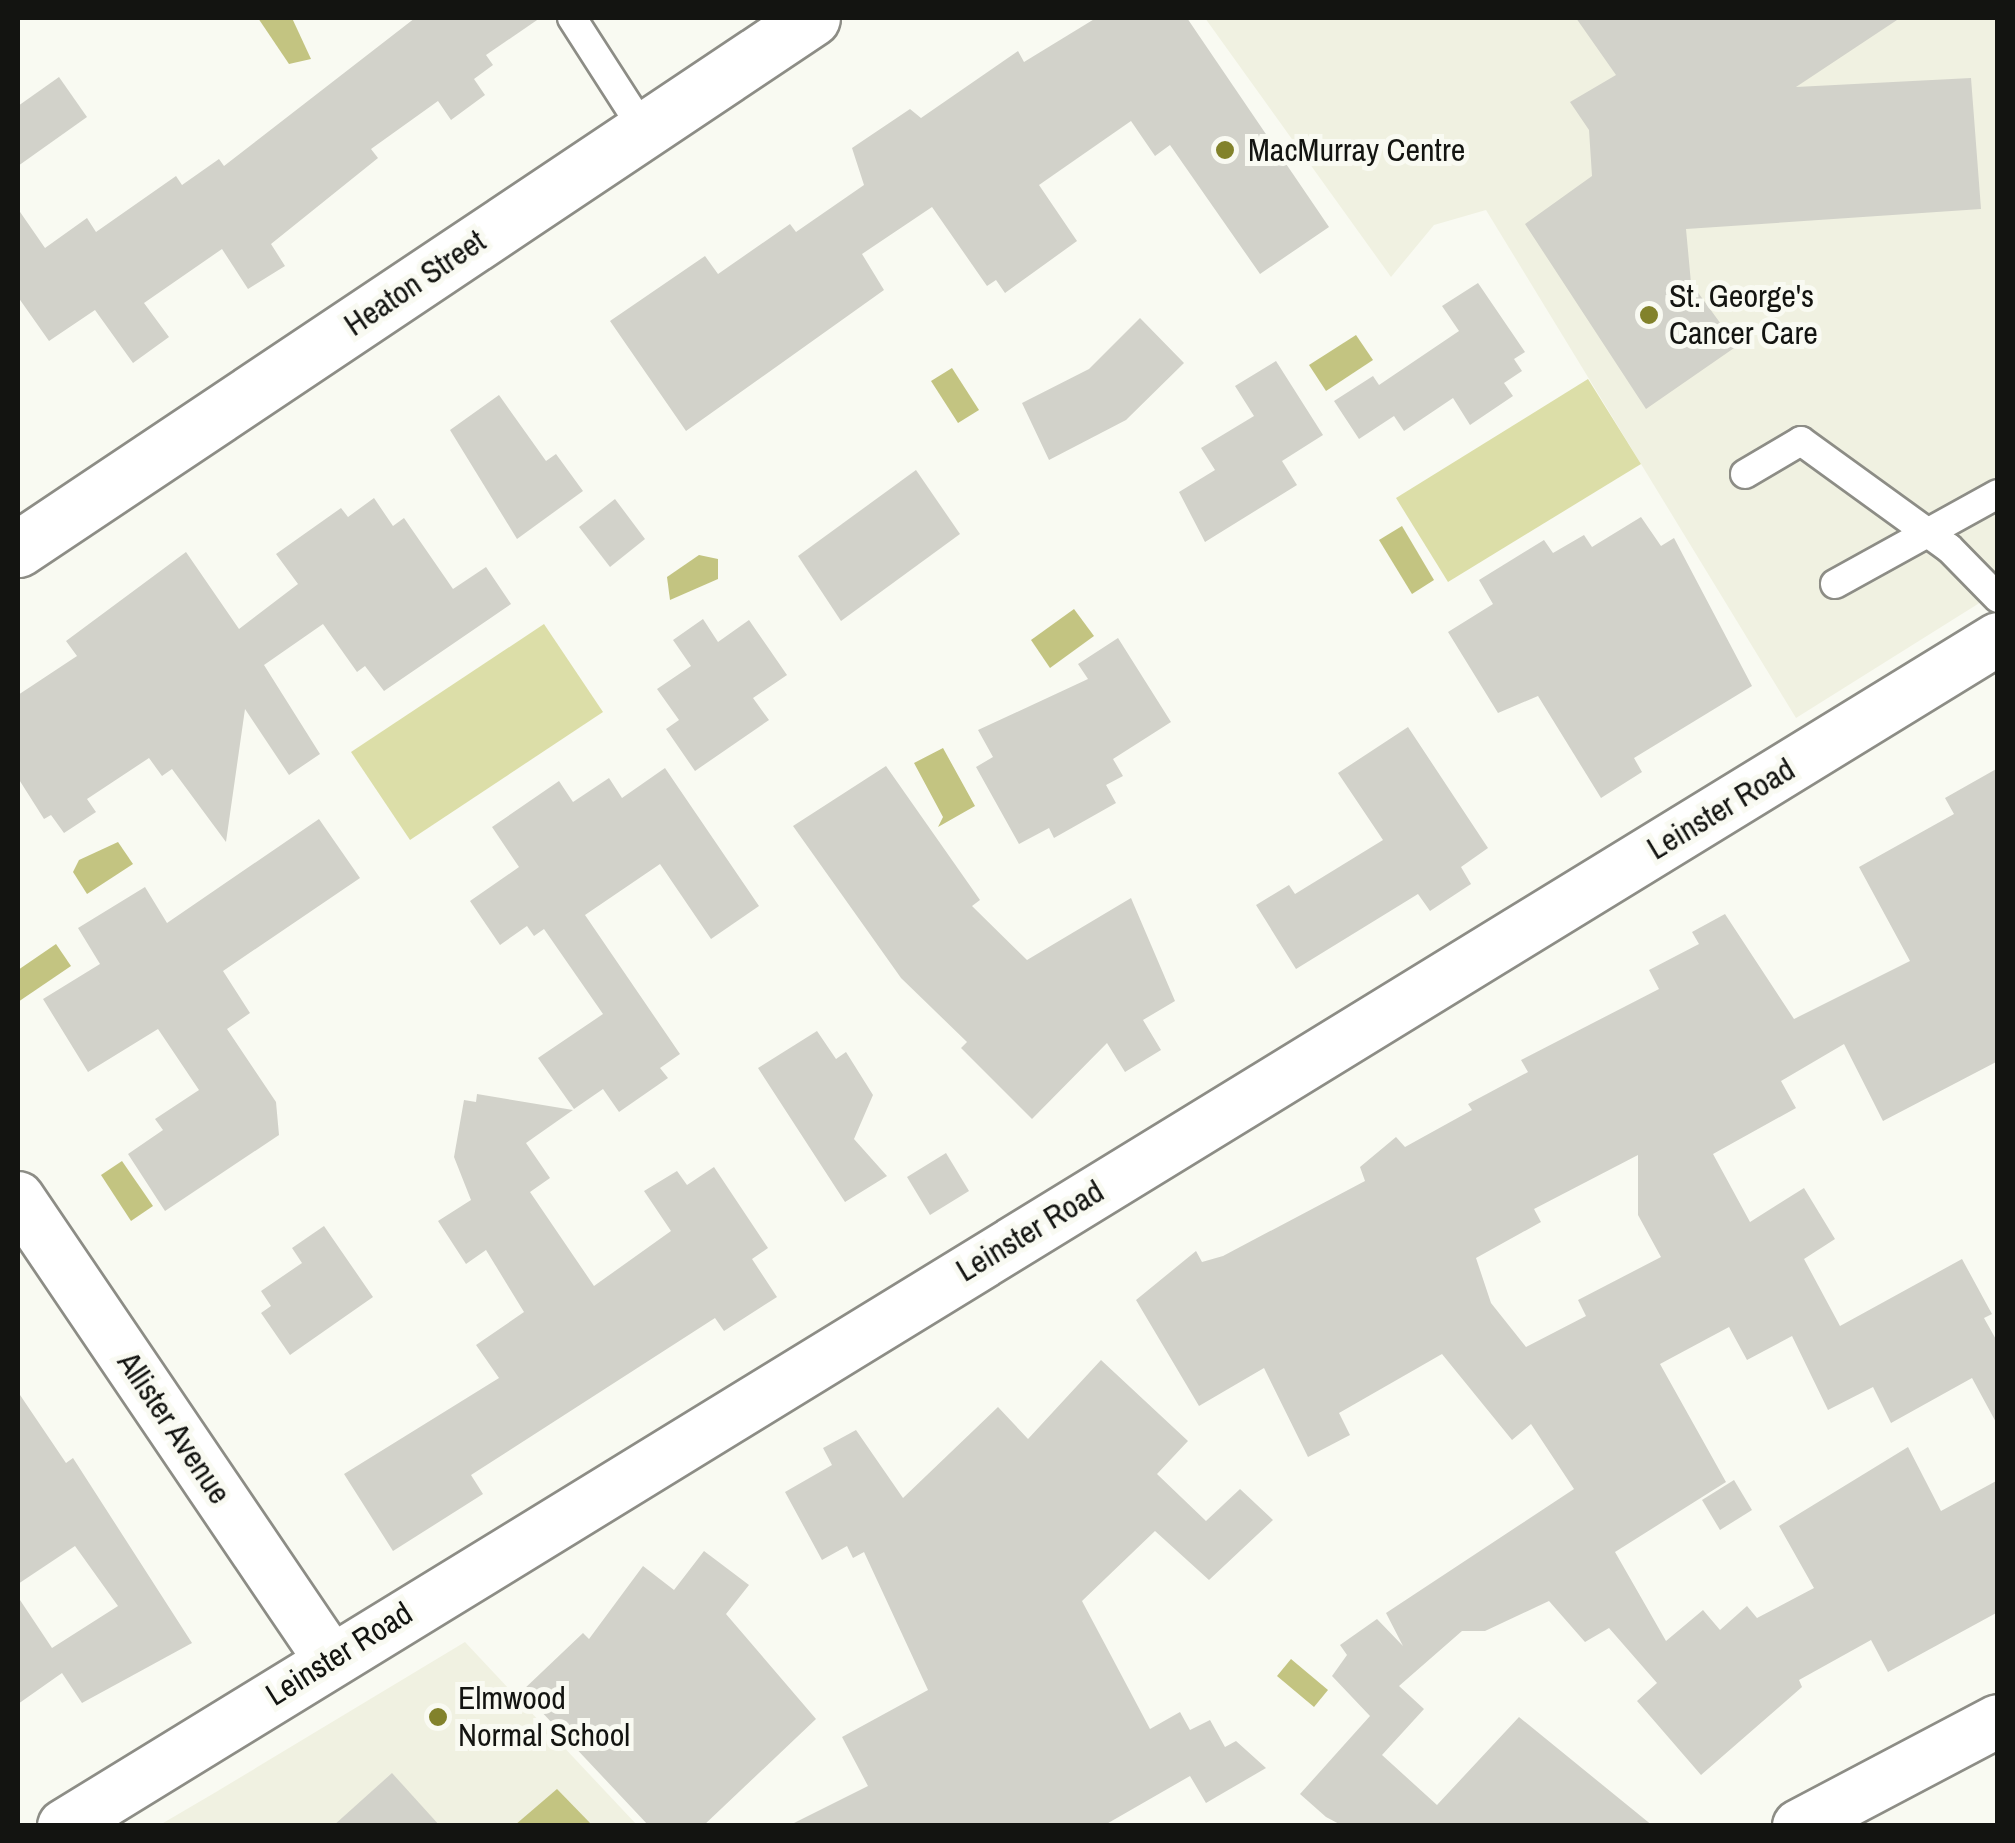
<!DOCTYPE html>
<style>
body{margin:0}
#map{position:relative;width:2015px;height:1843px;overflow:hidden;background:#f9faf2;font-family:"Archivo Narrow",sans-serif}
div>[style]{position:absolute}
.built>*{inset:0;background:#f0f1e1}
.green>*{inset:0;background:#dcdea8}
.water>*{inset:0;background:#c3c481}
.building>*{inset:0;background:#d2d2ca}
.roads{filter:drop-shadow(2px 0 #8d8d86) drop-shadow(-2px 0 #8d8d86) drop-shadow(0 2px #8d8d86) drop-shadow(0 -2px #8d8d86)}
.service>*{height:28px;margin:-14px;padding:0 14px;transform-origin:14px;border-radius:14px;background:#fff}
.minor>*{height:52px;margin:-26px;padding:0 26px;transform-origin:26px;border-radius:26px;background:#fff}
.secondary>*{height:55px;margin:-27.5px;padding:0 27.5px;transform-origin:27.5px;border-radius:27.5px;background:#fff}
.dots>*{width:28px;height:28px;translate:-50% -50%;box-sizing:border-box;border:5px solid #f9faf2;border-radius:50%}
span{translate:-50% -50%;white-space:nowrap;text-align:center;line-height:1.15;-webkit-text-stroke:10px #f9faf2;paint-order:stroke}
.poi-label{font-size:32px;color:#131411}
.left{translate:0 -50%;text-align:left}
.street-label{font-size:32px;color:#131411}
.frame{position:absolute;inset:0;border:20px solid #131411;pointer-events:none}
</style>
<div id="map">
<div class="built">
<i style="clip-path:polygon(1205px 18px,1997px 18px,1997px 592px,1796px 718px,1486px 210px,1434px 225px,1391px 277px)"></i>
<i style="clip-path:polygon(465px 1642px,637px 1825px,158px 1826px,216px 1792px)"></i>
</div>
<div class="green">
<i style="clip-path:polygon(1588px 379px,1641px 464px,1448px 582px,1396px 498px)"></i>
<i style="clip-path:polygon(544px 624px,603px 712px,410px 840px,351px 752px)"></i>
</div>
<div class="water">
<i style="clip-path:polygon(258px 18px,292px 18px,311px 59px,289px 64px)"></i>
<i style="clip-path:polygon(1356px 335px,1373px 360px,1326px 391px,1309px 365px)"></i>
<i style="clip-path:polygon(952px 368px,979px 410px,958px 423px,931px 381px)"></i>
<i style="clip-path:polygon(1402px 526px,1434px 580px,1412px 594px,1379px 540px)"></i>
<i style="clip-path:polygon(699px 555px,718px 559px,718px 579px,670px 600px,667px 577px)"></i>
<i style="clip-path:polygon(1074px 609px,1094px 636px,1050px 668px,1031px 640px)"></i>
<i style="clip-path:polygon(943px 748px,975px 806px,938px 827px,943px 817px,914px 763px)"></i>
<i style="clip-path:polygon(118px 842px,133px 864px,87px 894px,73px 872px,79px 860px)"></i>
<i style="clip-path:polygon(56px 944px,71px 966px,18px 1002px,18px 970px)"></i>
<i style="clip-path:polygon(122px 1161px,153px 1206px,131px 1221px,101px 1175px)"></i>
<i style="clip-path:polygon(1291px 1659px,1328px 1690px,1314px 1707px,1277px 1676px)"></i>
<i style="clip-path:polygon(557px 1789px,592px 1825px,515px 1825px)"></i>
</div>
<div class="building">
<i style="clip-path:polygon(415px 18px,540px 18px,486px 55px,493px 65px,474px 79px,485px 95px,451px 120px,438px 101px,371px 149px,378px 158px,271px 244px,285px 266px,248px 289px,222px 249px,144px 303px,169px 337px,133px 363px,95px 310px,49px 341px,18px 297px,18px 209px,45px 248px,87px 218px,96px 232px,176px 176px,182px 185px,219px 159px,224px 166px)"></i>
<i style="clip-path:polygon(1096px 18px,1187px 18px,1329px 227px,1260px 274px,1170px 145px,1155px 156px,1131px 121px,1039px 185px,1077px 241px,1005px 293px,996px 280px,987px 286px,932px 207px,862px 254px,884px 290px,686px 431px,610px 321px,705px 256px,718px 274px,790px 224px,796px 232px,864px 185px,852px 148px,910px 109px,921px 118px,1018px 51px,1024px 62px)"></i>
<i style="clip-path:polygon(1576px 18px,1900px 18px,1796px 87px,1971px 78px,1981px 209px,1686px 229px,1691px 283px,1737px 346px,1646px 409px,1525px 224px,1592px 176px,1589px 130px,1570px 102px,1616px 75px)"></i>
<i style="clip-path:polygon(59px 77px,87px 117px,18px 166px,18px 106px)"></i>
<i style="clip-path:polygon(1478px 283px,1525px 352px,1514px 359px,1522px 371px,1504px 383px,1513px 396px,1470px 425px,1453px 398px,1404px 431px,1394px 416px,1359px 439px,1334px 401px,1373px 376px,1379px 385px,1459px 331px,1442px 306px)"></i>
<i style="clip-path:polygon(1140px 318px,1184px 363px,1126px 420px,1049px 460px,1022px 403px,1089px 369px)"></i>
<i style="clip-path:polygon(1276px 361px,1323px 435px,1282px 461px,1297px 485px,1205px 542px,1179px 492px,1215px 470px,1201px 448px,1254px 416px,1235px 386px)"></i>
<i style="clip-path:polygon(499px 395px,546px 461px,556px 454px,583px 491px,517px 539px,450px 430px)"></i>
<i style="clip-path:polygon(916px 470px,960px 534px,841px 621px,798px 556px)"></i>
<i style="clip-path:polygon(374px 498px,393px 526px,404px 518px,453px 589px,486px 567px,511px 604px,384px 691px,365px 666px,357px 672px,323px 624px,264px 665px,320px 754px,289px 775px,245px 709px,226px 842px,172px 769px,162px 776px,149px 758px,87px 799px,96px 812px,64px 833px,51px 815px,44px 819px,18px 778px,18px 695px,77px 656px,66px 641px,186px 552px,239px 629px,298px 584px,276px 554px,341px 508px,348px 517px)"></i>
<i style="clip-path:polygon(615px 499px,645px 539px,610px 567px,579px 527px)"></i>
<i style="clip-path:polygon(1641px 517px,1661px 546px,1674px 538px,1752px 686px,1634px 758px,1642px 772px,1601px 798px,1538px 696px,1498px 713px,1448px 632px,1493px 604px,1479px 580px,1544px 540px,1553px 553px,1584px 535px,1592px 547px)"></i>
<i style="clip-path:polygon(703px 619px,718px 642px,749px 620px,787px 675px,753px 698px,769px 720px,695px 771px,666px 729px,679px 720px,657px 689px,691px 666px,673px 640px)"></i>
<i style="clip-path:polygon(1118px 638px,1171px 722px,1113px 759px,1123px 776px,1106px 785px,1116px 803px,1054px 838px,1049px 828px,1019px 844px,976px 767px,993px 757px,978px 730px,1088px 679px,1078px 664px)"></i>
<i style="clip-path:polygon(1408px 727px,1488px 848px,1461px 867px,1471px 884px,1430px 911px,1418px 894px,1296px 969px,1256px 905px,1289px 885px,1295px 894px,1383px 840px,1338px 773px)"></i>
<i style="clip-path:polygon(886px 766px,980px 900px,972px 906px,1027px 960px,1131px 898px,1175px 1001px,1143px 1020px,1161px 1050px,1125px 1072px,1107px 1043px,1032px 1119px,961px 1048px,967px 1042px,901px 978px,793px 826px)"></i>
<i style="clip-path:polygon(665px 768px,759px 906px,711px 939px,660px 864px,585px 915px,680px 1054px,660px 1068px,668px 1078px,619px 1112px,603px 1089px,574px 1109px,538px 1058px,603px 1014px,544px 929px,534px 936px,527px 926px,500px 945px,470px 901px,519px 867px,492px 827px,559px 781px,573px 802px,609px 778px,622px 798px)"></i>
<i style="clip-path:polygon(evenodd,1998px 768px,1998px 1061px,1883px 1121px,1844px 1044px,1781px 1081px,1796px 1108px,1713px 1154px,1750px 1222px,1804px 1188px,1835px 1239px,1804px 1259px,1840px 1326px,1962px 1259px,1992px 1314px,1984px 1318px,1998px 1343px,1998px 1426px,1972px 1378px,1891px 1423px,1873px 1387px,1828px 1410px,1792px 1336px,1747px 1360px,1729px 1327px,1660px 1364px,1726px 1482px,1615px 1552px,1666px 1641px,1703px 1610px,1720px 1630px,1747px 1606px,1757px 1618px,1814px 1588px,1779px 1526px,1908px 1447px,1941px 1511px,1998px 1480px,1998px 1612px,1888px 1672px,1871px 1640px,1799px 1680px,1802px 1687px,1701px 1775px,1637px 1701px,1657px 1683px,1609px 1628px,1585px 1642px,1549px 1601px,1485px 1631px,1462px 1631px,1399px 1686px,1424px 1709px,1382px 1755px,1437px 1805px,1519px 1717px,1653px 1826px,1343px 1826px,1326px 1817px,1300px 1794px,1370px 1716px,1332px 1676px,1347px 1655px,1340px 1645px,1377px 1619px,1403px 1646px,1386px 1613px,1574px 1489px,1531px 1424px,1512px 1440px,1442px 1354px,1339px 1413px,1350px 1435px,1308px 1457px,1264px 1368px,1199px 1406px,1136px 1300px,1196px 1251px,1202px 1262px,1223px 1256px,1365px 1181px,1360px 1167px,1396px 1137px,1405px 1147px,1472px 1110px,1468px 1104px,1528px 1072px,1521px 1060px,1659px 989px,1649px 970px,1699px 944px,1692px 932px,1725px 914px,1794px 1019px,1910px 961px,1859px 867px,1954px 814px,1945px 798px,1998px 768px,1638px 1155px,1638px 1215px,1661px 1257px,1578px 1300px,1586px 1316px,1526px 1347px,1491px 1303px,1476px 1258px,1541px 1222px,1534px 1209px,1638px 1155px)"></i>
<i style="clip-path:polygon(319px 819px,360px 878px,223px 971px,250px 1013px,227px 1029px,276px 1102px,279px 1135px,165px 1211px,128px 1154px,163px 1130px,155px 1119px,199px 1090px,158px 1029px,88px 1072px,43px 999px,100px 964px,78px 928px,145px 887px,167px 923px)"></i>
<i style="clip-path:polygon(817px 1031px,836px 1059px,846px 1052px,873px 1095px,854px 1139px,887px 1176px,845px 1202px,758px 1068px)"></i>
<i style="clip-path:polygon(477px 1094px,573px 1110px,526px 1143px,550px 1178px,530px 1192px,594px 1286px,671px 1231px,644px 1191px,677px 1171px,687px 1185px,714px 1167px,768px 1248px,752px 1259px,777px 1297px,724px 1331px,715px 1318px,471px 1475px,483px 1494px,393px 1551px,344px 1474px,499px 1378px,476px 1345px,524px 1312px,486px 1250px,466px 1264px,438px 1221px,471px 1200px,454px 1157px,464px 1100px,476px 1102px)"></i>
<i style="clip-path:polygon(946px 1153px,969px 1191px,930px 1215px,907px 1177px)"></i>
<i style="clip-path:polygon(324px 1226px,373px 1297px,290px 1355px,261px 1313px,271px 1306px,261px 1291px,302px 1263px,292px 1248px)"></i>
<i style="clip-path:polygon(1101px 1360px,1188px 1441px,1157px 1474px,1206px 1521px,1240px 1489px,1273px 1520px,1209px 1580px,1155px 1531px,1082px 1601px,1150px 1729px,1180px 1712px,1190px 1730px,1210px 1720px,1225px 1747px,1236px 1741px,1266px 1768px,1206px 1803px,1190px 1776px,1103px 1826px,788px 1826px,868px 1786px,842px 1737px,928px 1690px,864px 1552px,853px 1558px,847px 1546px,822px 1560px,785px 1492px,832px 1465px,823px 1448px,856px 1430px,903px 1498px,998px 1407px,1028px 1439px)"></i>
<i style="clip-path:polygon(18px 1392px,66px 1463px,73px 1458px,192px 1643px,82px 1703px,62px 1673px,18px 1704px,18px 1597px,52px 1648px,118px 1606px,75px 1546px,18px 1584px)"></i>
<i style="clip-path:polygon(1734px 1480px,1752px 1510px,1720px 1530px,1702px 1500px)"></i>
<i style="clip-path:polygon(704px 1551px,749px 1585px,726px 1614px,816px 1719px,703px 1826px,649px 1826px,522px 1691px,583px 1633px,589px 1639px,643px 1566px,674px 1590px)"></i>
<i style="clip-path:polygon(392px 1773px,440px 1826px,333px 1826px)"></i>
</div>
<div class="roads">
<div class="service">
<i style="left:572px;top:18px;width:133px;rotate:57.3deg"></i>
<i style="left:1745px;top:474px;width:65px;rotate:-30.5deg"></i>
<i style="left:1801px;top:441px;width:183px;rotate:35.9deg"></i>
<i style="left:1949px;top:548px;width:70px;rotate:45.6deg"></i>
<i style="left:1835px;top:584px;width:186px;rotate:-28.9deg"></i>
</div>
<div class="minor">
<i style="left:18px;top:1198px;width:557px;rotate:55.91deg"></i>
<i style="left:64px;top:1826px;width:2269px;rotate:-31.54deg"></i>
<i style="left:1799px;top:1826px;width:225px;rotate:-27.8deg"></i>
</div>
<div class="secondary">
<i style="left:18px;top:549px;width:955px;rotate:-33.77deg"></i>
</div>
</div>
<div class="dots">
<i style="left:1225px;top:150px;background:#82822b"></i>
<i style="left:1649px;top:315px;background:#82822b"></i>
<i style="left:438px;top:1717px;background:#82822b"></i>
</div>
<div class="poi-label">
<span class="left" style="left:1248px;top:150px">MacMurray Centre</span>
<span class="left" style="left:1669px;top:315px">St. George's<br>Cancer Care</span>
<span class="left" style="left:458px;top:1717px">Elmwood<br>Normal School</span>
</div>
<div class="street-label">
<span style="left:415px;top:283px;rotate:-34deg">Heaton Street</span>
<span style="left:1721px;top:809px;rotate:-31deg">Leinster Road</span>
<span style="left:1030px;top:1231px;rotate:-31deg">Leinster Road</span>
<span style="left:174px;top:1428px;rotate:56deg">Allister Avenue</span>
<span style="left:339px;top:1654px;rotate:-32deg">Leinster Road</span>
</div>
<div class="frame"></div>
</div>
